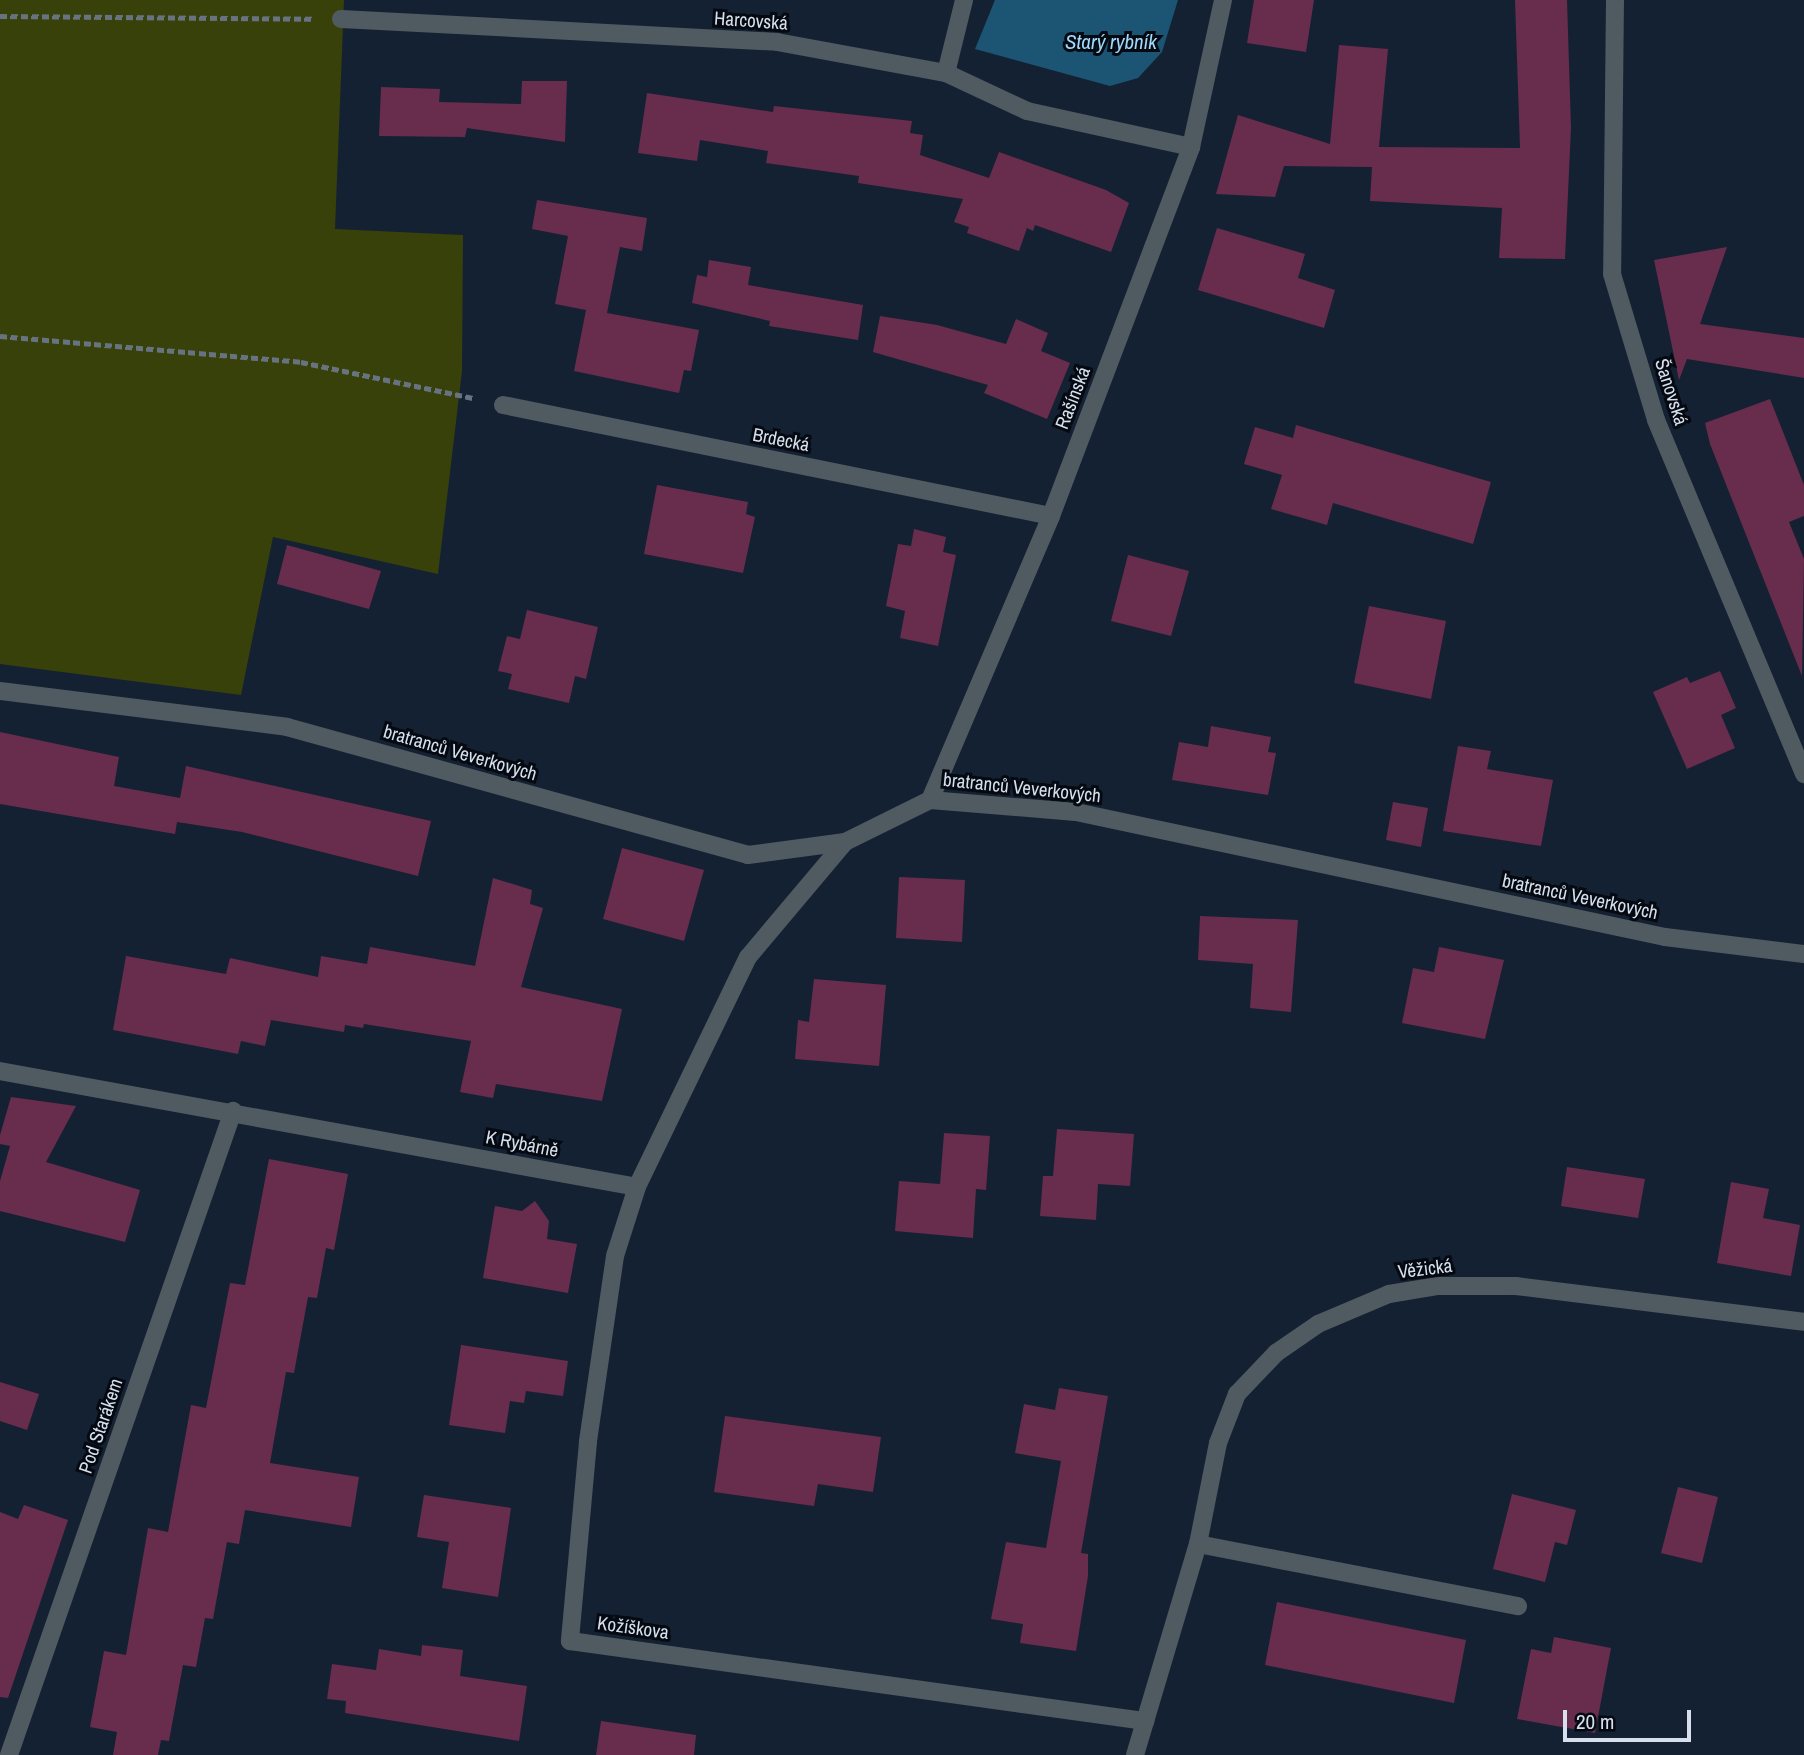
<!DOCTYPE html>
<meta charset="utf-8">
<style>
body{margin:0}
#map{position:relative;width:1804px;height:1755px;overflow:hidden;background:#142132;font-family:"Archivo Narrow",sans-serif}
div>[style]{position:absolute}
.green>*{inset:0;background:#39410b}
.water>*{inset:0;background:#1b5573}
.building>*{inset:0;background:#682c4d}
.path>*{height:4.5px;margin-top:-2.25px;transform-origin:0;background:repeating-linear-gradient(90deg,#687382 0 7px,transparent 0 10.5px)}
.minor>*{height:18px;margin:-9px;padding:0 9px;transform-origin:9px;border-radius:9px;background:#505a61}
span{translate:-50% -50%;white-space:nowrap;text-align:center;line-height:1.15;-webkit-text-stroke:6px #050a12;paint-order:stroke}
.street-label{font-size:19px;color:#d6dfeb}
.water-label{font-size:21px;color:#a0d9fb;font-style:italic}
.scale{position:absolute;left:1563px;top:1710px;width:128px;height:32px;box-sizing:border-box;border:4px solid #d6dfeb;border-top:0;padding-left:9px;font-size:21px;line-height:24px;white-space:nowrap;color:#d6dfeb;-webkit-text-stroke:5px #050a12;paint-order:stroke}
</style>
<div id="map">
<div class="green">
<i style="clip-path:polygon(0 0,344px 0,335px 229px,463px 235px,462px 371px,438px 574px,273px 537px,241px 695px,0 664px)"></i>
</div>
<div class="water">
<i style="clip-path:polygon(995px 0,1178px 0,1162px 52px,1138px 78px,1110px 86px,975px 49px)"></i>
</div>
<div class="building">
<i style="clip-path:polygon(1254px 0,1314px 0,1306px 52px,1247px 43px)"></i>
<i style="clip-path:polygon(1515px 0,1567px 0,1571px 128px,1565px 259px,1499px 258px,1502px 208px,1370px 201px,1372px 167px,1284px 166px,1275px 197px,1216px 194px,1238px 115px,1330px 144px,1339px 45px,1388px 49px,1379px 147px,1520px 148px)"></i>
<i style="clip-path:polygon(522px 81px,567px 81px,565px 142px,467px 128px,465px 137px,379px 136px,381px 87px,440px 89px,439px 102px,521px 104px)"></i>
<i style="clip-path:polygon(647px 93px,773px 112px,774px 106px,912px 121px,910px 133px,923px 135px,920px 155px,989px 178px,999px 152px,1106px 190px,1129px 203px,1111px 252px,1035px 225px,1033px 231px,1027px 228px,1019px 251px,967px 233px,969px 227px,954px 222px,963px 199px,858px 183px,859px 176px,766px 163px,768px 151px,700px 140px,697px 161px,638px 153px)"></i>
<i style="clip-path:polygon(537px 200px,647px 218px,642px 251px,620px 247px,607px 313px,699px 330px,691px 371px,684px 370px,679px 393px,574px 371px,586px 310px,555px 304px,568px 236px,532px 229px)"></i>
<i style="clip-path:polygon(1217px 228px,1305px 254px,1298px 278px,1335px 290px,1324px 328px,1198px 290px)"></i>
<i style="clip-path:polygon(1727px 247px,1700px 324px,1804px 338px,1804px 378px,1687px 359px,1679px 380px,1654px 260px)"></i>
<i style="clip-path:polygon(709px 260px,751px 267px,748px 285px,863px 305px,858px 340px,769px 326px,770px 321px,692px 303px,697px 275px,707px 277px)"></i>
<i style="clip-path:polygon(880px 316px,937px 325px,1006px 344px,1016px 319px,1048px 333px,1041px 351px,1070px 363px,1047px 419px,984px 393px,988px 385px,873px 352px)"></i>
<i style="clip-path:polygon(1770px 399px,1804px 485px,1804px 516px,1789px 522px,1804px 559px,1802px 676px,1710px 444px,1705px 423px)"></i>
<i style="clip-path:polygon(1296px 425px,1491px 482px,1473px 544px,1333px 503px,1327px 525px,1271px 509px,1282px 475px,1244px 464px,1255px 427px,1293px 438px)"></i>
<i style="clip-path:polygon(657px 485px,748px 502px,746px 514px,755px 517px,743px 573px,644px 554px)"></i>
<i style="clip-path:polygon(914px 529px,946px 537px,943px 552px,956px 555px,938px 646px,900px 638px,905px 611px,886px 606px,898px 544px,911px 546px)"></i>
<i style="clip-path:polygon(287px 545px,381px 571px,369px 609px,277px 584px)"></i>
<i style="clip-path:polygon(1128px 555px,1189px 571px,1171px 636px,1111px 621px)"></i>
<i style="clip-path:polygon(1369px 606px,1446px 621px,1431px 699px,1354px 683px)"></i>
<i style="clip-path:polygon(527px 610px,598px 627px,586px 679px,575px 676px,569px 703px,508px 689px,512px 674px,498px 671px,507px 636px,520px 639px)"></i>
<i style="clip-path:polygon(1720px 671px,1736px 708px,1721px 715px,1735px 748px,1687px 769px,1653px 692px,1687px 677px,1690px 683px)"></i>
<i style="clip-path:polygon(1211px 726px,1271px 737px,1268px 752px,1276px 753px,1268px 795px,1172px 780px,1179px 742px,1208px 747px)"></i>
<i style="clip-path:polygon(0 732px,119px 757px,114px 786px,180px 798px,186px 766px,431px 821px,418px 876px,242px 832px,177px 822px,175px 834px,0 804px)"></i>
<i style="clip-path:polygon(1458px 746px,1491px 751px,1487px 769px,1553px 780px,1541px 846px,1443px 831px)"></i>
<i style="clip-path:polygon(1393px 802px,1428px 808px,1421px 847px,1386px 840px)"></i>
<i style="clip-path:polygon(622px 848px,704px 870px,684px 941px,603px 919px)"></i>
<i style="clip-path:polygon(899px 877px,965px 880px,962px 942px,896px 938px)"></i>
<i style="clip-path:polygon(493px 878px,532px 890px,530px 904px,543px 908px,521px 987px,622px 1009px,602px 1101px,496px 1084px,493px 1098px,460px 1092px,471px 1041px,364px 1024px,363px 1028px,345px 1025px,344px 1032px,271px 1020px,265px 1046px,241px 1041px,238px 1054px,113px 1030px,126px 956px,226px 974px,230px 958px,318px 977px,321px 956px,367px 964px,370px 947px,475px 966px)"></i>
<i style="clip-path:polygon(1200px 916px,1298px 920px,1291px 1012px,1250px 1008px,1253px 964px,1198px 960px)"></i>
<i style="clip-path:polygon(1439px 947px,1504px 960px,1485px 1039px,1402px 1023px,1413px 968px,1434px 972px)"></i>
<i style="clip-path:polygon(814px 979px,886px 985px,879px 1066px,795px 1059px,798px 1020px,809px 1022px)"></i>
<i style="clip-path:polygon(11px 1097px,76px 1106px,46px 1162px,140px 1190px,125px 1242px,0 1211px,0 1181px,10px 1146px,0 1144px,0 1135px)"></i>
<i style="clip-path:polygon(1057px 1129px,1134px 1134px,1130px 1186px,1098px 1184px,1096px 1220px,1040px 1216px,1043px 1176px,1053px 1176px)"></i>
<i style="clip-path:polygon(944px 1133px,990px 1136px,986px 1190px,976px 1189px,973px 1238px,895px 1231px,899px 1181px,940px 1184px)"></i>
<i style="clip-path:polygon(269px 1159px,348px 1174px,334px 1250px,326px 1248px,317px 1298px,308px 1297px,294px 1373px,286px 1372px,270px 1463px,359px 1477px,351px 1527px,245px 1510px,239px 1544px,227px 1542px,213px 1619px,205px 1618px,196px 1667px,183px 1665px,169px 1741px,161px 1740px,158px 1755px,113px 1755px,117px 1732px,90px 1727px,104px 1651px,126px 1655px,148px 1528px,168px 1532px,191px 1405px,206px 1408px,230px 1283px,245px 1285px)"></i>
<i style="clip-path:polygon(1567px 1167px,1645px 1179px,1638px 1218px,1561px 1206px)"></i>
<i style="clip-path:polygon(1731px 1182px,1769px 1189px,1763px 1218px,1800px 1225px,1791px 1276px,1717px 1263px)"></i>
<i style="clip-path:polygon(535px 1201px,549px 1221px,547px 1239px,577px 1244px,568px 1293px,483px 1278px,495px 1206px,522px 1211px)"></i>
<i style="clip-path:polygon(461px 1345px,568px 1361px,563px 1396px,526px 1391px,524px 1403px,510px 1401px,505px 1433px,449px 1425px)"></i>
<i style="clip-path:polygon(0 1382px,39px 1394px,27px 1430px,0 1421px)"></i>
<i style="clip-path:polygon(1059px 1388px,1108px 1396px,1081px 1553px,1088px 1554px,1088px 1576px,1076px 1651px,1020px 1643px,1023px 1624px,991px 1619px,1006px 1542px,1046px 1548px,1061px 1461px,1015px 1453px,1024px 1404px,1055px 1410px)"></i>
<i style="clip-path:polygon(725px 1416px,881px 1437px,873px 1492px,818px 1484px,814px 1506px,714px 1492px)"></i>
<i style="clip-path:polygon(1678px 1487px,1718px 1497px,1702px 1563px,1661px 1553px)"></i>
<i style="clip-path:polygon(1512px 1494px,1576px 1510px,1567px 1545px,1555px 1542px,1545px 1582px,1493px 1569px)"></i>
<i style="clip-path:polygon(424px 1495px,511px 1508px,498px 1597px,442px 1588px,449px 1542px,417px 1537px)"></i>
<i style="clip-path:polygon(24px 1505px,68px 1520px,8px 1698px,0 1697px,0 1512px,18px 1519px)"></i>
<i style="clip-path:polygon(1277px 1602px,1466px 1640px,1454px 1703px,1265px 1665px)"></i>
<i style="clip-path:polygon(1554px 1637px,1611px 1648px,1595px 1733px,1517px 1719px,1531px 1649px,1551px 1653px)"></i>
<i style="clip-path:polygon(422px 1645px,463px 1650px,460px 1676px,527px 1686px,519px 1741px,345px 1713px,346px 1701px,327px 1699px,332px 1664px,376px 1670px,379px 1649px,421px 1656px)"></i>
<i style="clip-path:polygon(601px 1721px,696px 1735px,694px 1755px,596px 1755px)"></i>
</div>
<div class="path">
<i style="left:0;top:16px;width:313px;rotate:0.5deg"></i>
<i style="left:0;top:336px;width:302px;rotate:4.9deg"></i>
<i style="left:301px;top:362px;width:177px;rotate:11.8deg"></i>
</div>
<div class="minor">
<i style="left:1615px;top:0;width:274px;rotate:90.6deg"></i>
<i style="left:1612px;top:274px;width:152px;rotate:73.2deg"></i>
<i style="left:1656px;top:420px;width:384px;rotate:67.3deg"></i>
<i style="left:341px;top:19px;width:437px;rotate:3deg"></i>
<i style="left:777px;top:42px;width:172px;rotate:10.4deg"></i>
<i style="left:946px;top:73px;width:89px;rotate:25.1deg"></i>
<i style="left:1027px;top:111px;width:168px;rotate:12.4deg"></i>
<i style="left:946px;top:73px;width:75px;rotate:-76.1deg"></i>
<i style="left:503px;top:405px;width:559px;rotate:11.45deg"></i>
<i style="left:0;top:691px;width:289px;rotate:7.1deg"></i>
<i style="left:287px;top:727px;width:478px;rotate:15.5deg"></i>
<i style="left:748px;top:855px;width:98px;rotate:-7.6deg"></i>
<i style="left:845px;top:842px;width:95px;rotate:-26.3deg"></i>
<i style="left:930px;top:800px;width:146px;rotate:4.7deg"></i>
<i style="left:1076px;top:812px;width:602px;rotate:11.98deg"></i>
<i style="left:1665px;top:937px;width:140px;rotate:7deg"></i>
<i style="left:930px;top:800px;width:309px;rotate:-66.9deg"></i>
<i style="left:1051px;top:516px;width:395px;rotate:-69.2deg"></i>
<i style="left:1191px;top:147px;width:150px;rotate:-77.7deg"></i>
<i style="left:845px;top:842px;width:150px;rotate:130.1deg"></i>
<i style="left:748px;top:957px;width:255px;rotate:115.8deg"></i>
<i style="left:637px;top:1187px;width:72px;rotate:107.7deg"></i>
<i style="left:615px;top:1256px;width:188px;rotate:98.3deg"></i>
<i style="left:588px;top:1442px;width:200px;rotate:95.2deg"></i>
<i style="left:570px;top:1641px;width:581px;rotate:7.92deg"></i>
<i style="left:0;top:1071px;width:647px;rotate:10.32deg"></i>
<i style="left:1198px;top:1544px;width:326px;rotate:11deg"></i>
<i style="left:9px;top:1755px;width:682px;rotate:-70.82deg"></i>
<i style="left:1135px;top:1755px;width:220px;rotate:-73.4deg"></i>
<i style="left:1198px;top:1544px;width:103px;rotate:-78.8deg"></i>
<i style="left:1218px;top:1443px;width:53px;rotate:-68.8deg"></i>
<i style="left:1237px;top:1394px;width:57px;rotate:-46.4deg"></i>
<i style="left:1276px;top:1353px;width:51px;rotate:-34.6deg"></i>
<i style="left:1318px;top:1324px;width:77px;rotate:-22.9deg"></i>
<i style="left:1389px;top:1294px;width:50px;rotate:-9.3deg"></i>
<i style="left:1438px;top:1286px;width:78px"></i>
<i style="left:1516px;top:1286px;width:290px;rotate:7.1deg"></i>
</div>
<div class="street-label">
<span style="left:751px;top:21px;rotate:4deg">Harcovská</span>
<span style="left:1671px;top:392px;rotate:72deg">Šanovská</span>
<span style="left:1073px;top:398px;rotate:-69deg">Rašínská</span>
<span style="left:781px;top:440px;rotate:11deg">Brdecká</span>
<span style="left:460px;top:753px;rotate:16deg">bratranců Veverkových</span>
<span style="left:1022px;top:788px;rotate:6deg">bratranců Veverkových</span>
<span style="left:1580px;top:897px;rotate:12deg">bratranců Veverkových</span>
<span style="left:522px;top:1144px;rotate:11deg">K Rybárně</span>
<span style="left:1425px;top:1269px;rotate:-7deg">Věžická</span>
<span style="left:101px;top:1426px;rotate:-71deg">Pod Starákem</span>
<span style="left:633px;top:1628px;rotate:8deg">Kožíškova</span>
</div>
<div class="water-label">
<span style="left:1111px;top:42px">Starý rybník</span>
</div>
<div class="scale">20 m</div>
</div>
